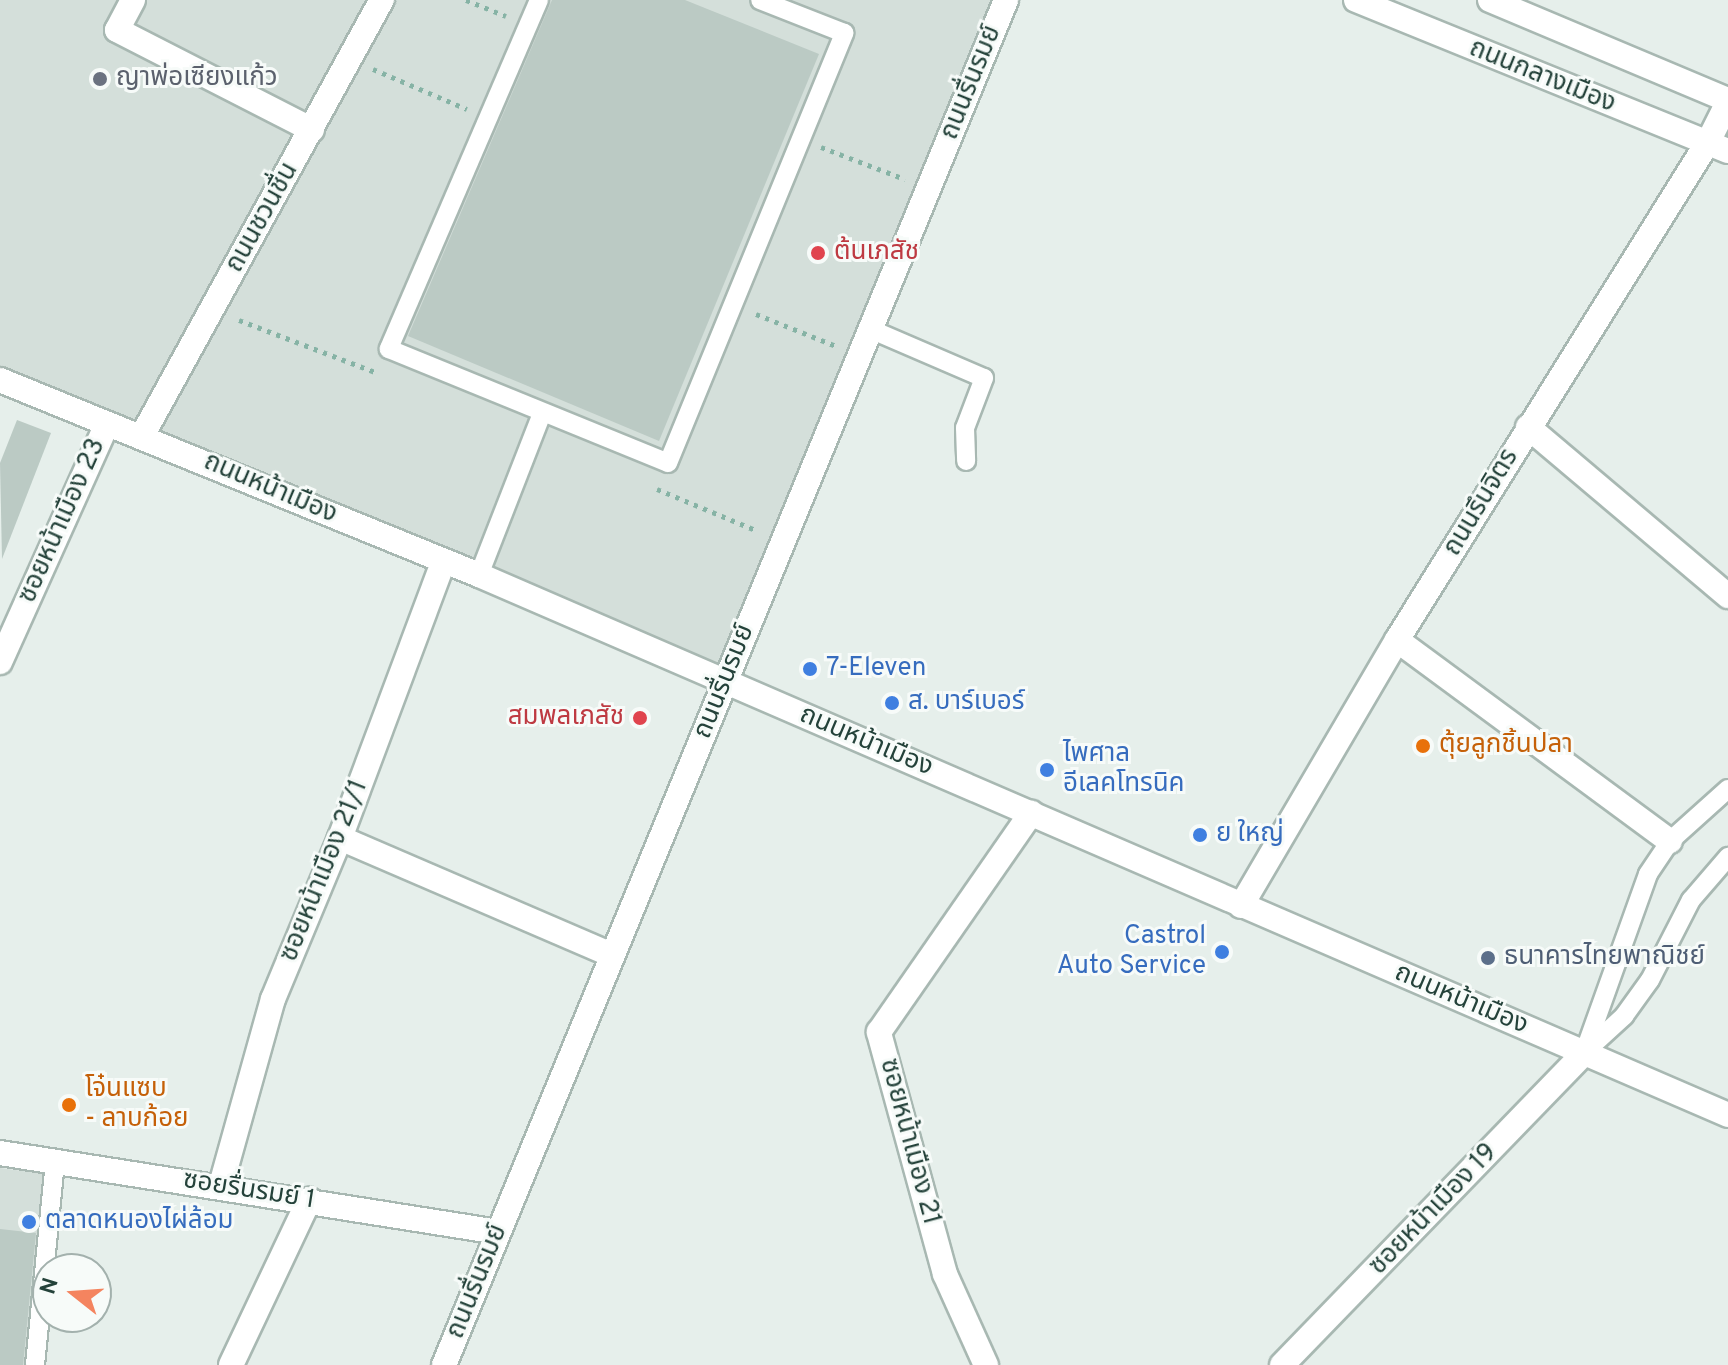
<!DOCTYPE html>
<meta charset="utf-8">
<style>
body{margin:0}
#map{position:relative;width:1728px;height:1365px;overflow:hidden;background:#e6efeb;font-family:Overpass,"Noto Sans Thai",sans-serif}
div>[style]{position:absolute}
.built>*{inset:0;background:#d4dfda}
.building>*{inset:0;background:#bbcac4}
.path>*{height:5px;margin-top:-2.5px;transform-origin:0;background:repeating-linear-gradient(90deg,#86b3a5 0 4px,transparent 0 10px)}
.roads{filter:drop-shadow(2px 0 #a8b8b2) drop-shadow(-2px 0 #a8b8b2) drop-shadow(0 2px #a8b8b2) drop-shadow(0 -2px #a8b8b2)}
.service>*{height:18px;margin:-9px;padding:0 9px;transform-origin:9px;border-radius:9px;background:#fff}
.pedestrian>*{height:24px;margin:-12px;padding:0 12px;transform-origin:12px;border-radius:12px;background:#fff}
.minor>*{height:24px;margin:-12px;padding:0 12px;transform-origin:12px;border-radius:12px;background:#fff}
.tertiary>*{height:24px;margin:-12px;padding:0 12px;transform-origin:12px;border-radius:12px;background:#fff}
.secondary>*{height:24px;margin:-12px;padding:0 12px;transform-origin:12px;border-radius:12px;background:#fff}
.dots>*{width:22px;height:22px;translate:-50% -50%;box-sizing:border-box;border:4px solid #f7fbf9;border-radius:50%}
span{translate:-50% -50%;white-space:nowrap;text-align:center;line-height:1.15;-webkit-text-stroke:6px #f7fbf9;paint-order:stroke}
.street-label{font-size:26px;color:#24423a}
.worship-label{font-size:26px;color:#5b616d}
.left{translate:0 -50%;text-align:left}
.health-label{font-size:26px;color:#be3a42}
.right{translate:-100% -50%;text-align:right}
.shop-label{font-size:26px;color:#366cbe}
.food-label{font-size:26px;color:#c56008}
.service-label{font-size:26px;color:#4e5e75}
.north{position:absolute;left:32px;top:1253px;width:80px;height:80px;box-sizing:border-box;background:#f7fbf9;border:2px solid #a3b1ad;border-radius:50%;rotate:287deg;font-size:22px;font-weight:700;line-height:32px;text-align:center;color:#24423a}
.north::after{content:'';display:block;margin:auto;width:28px;height:36px;background:#f4845f;clip-path:polygon(50% 0,100% 100%,50% 72%,0 100%)}
</style>
<div id="map">
<div class="built">
<i style="clip-path:polygon(0 0,1006px 0,726px 682px,0 380px)"></i>
<i style="clip-path:polygon(0 1168px,62px 1176px,43px 1365px,0 1365px)"></i>
</div>
<div class="building">
<i style="clip-path:polygon(552px 0,685px 0,819px 54px,659px 441px,408px 336px)"></i>
<i style="clip-path:polygon(17px 420px,51px 433px,2px 559px,0 463px)"></i>
<i style="clip-path:polygon(0 1229px,36px 1233px,23px 1365px,0 1365px)"></i>
</div>
<div class="path">
<i style="left:466px;top:0;width:43px;rotate:21.8deg"></i>
<i style="left:373px;top:69px;width:102px;rotate:23.1deg"></i>
<i style="left:821px;top:147px;width:90px;rotate:20.9deg"></i>
<i style="left:756px;top:314px;width:86px;rotate:21.8deg"></i>
<i style="left:239px;top:320px;width:146px;rotate:20.9deg"></i>
<i style="left:657px;top:489px;width:109px;rotate:22.6deg"></i>
</div>
<div class="roads">
<div class="service">
<i style="left:539px;top:0;width:380px;rotate:113.3deg"></i>
<i style="left:389px;top:349px;width:301px;rotate:22.2deg"></i>
<i style="left:668px;top:463px;width:465px;rotate:-67.7deg"></i>
<i style="left:844px;top:33px;width:90px;rotate:-158.6deg"></i>
<i style="left:870px;top:329px;width:124px;rotate:23.3deg"></i>
<i style="left:984px;top:378px;width:53px;rotate:110.8deg"></i>
<i style="left:965px;top:428px;width:33px;rotate:88deg"></i>
<i style="left:479px;top:575px;width:174px;rotate:-68.7deg"></i>
<i style="left:1586px;top:1051px;width:52px;rotate:-42.6deg"></i>
<i style="left:1624px;top:1016px;width:44px;rotate:-54.2deg"></i>
<i style="left:1650px;top:980px;width:90px;rotate:-62.9deg"></i>
<i style="left:1691px;top:900px;width:57px;rotate:-49.3deg"></i>
<i style="left:1584px;top:1053px;width:190px;rotate:-70.3deg"></i>
<i style="left:1648px;top:874px;width:40px;rotate:-56deg"></i>
<i style="left:1670px;top:841px;width:78px;rotate:-41.9deg"></i>
<i style="left:35px;top:1365px;width:205px;rotate:-84.4deg"></i>
</div>
<div class="pedestrian">
<i style="left:133px;top:0;width:34px;rotate:118deg"></i>
<i style="left:117px;top:30px;width:219px;rotate:27.1deg"></i>
<i style="left:1397px;top:640px;width:339px;rotate:36.4deg"></i>
<i style="left:340px;top:838px;width:296px;rotate:23.3deg"></i>
</div>
<div class="minor">
<i style="left:1528px;top:427px;width:262px;rotate:40.2deg"></i>
<i style="left:0;top:662px;width:261px;rotate:-65.8deg"></i>
<i style="left:221px;top:1185px;width:193px;rotate:-74.4deg"></i>
<i style="left:273px;top:999px;width:174px;rotate:-67.4deg"></i>
<i style="left:340px;top:838px;width:295px;rotate:-69.5deg"></i>
<i style="left:231px;top:1365px;width:183px;rotate:-64.7deg"></i>
<i style="left:986px;top:1365px;width:100px;rotate:-114.3deg"></i>
<i style="left:945px;top:1274px;width:251px;rotate:-105.3deg"></i>
<i style="left:879px;top:1032px;width:267px;rotate:-55.2deg"></i>
</div>
<div class="tertiary">
<i style="left:0;top:380px;width:517px;rotate:22.15deg"></i>
<i style="left:479px;top:575px;width:1361px;rotate:23.38deg"></i>
<i style="left:142px;top:436px;width:498px;rotate:-61.2deg"></i>
<i style="left:1241px;top:906px;width:308px;rotate:-59.6deg"></i>
<i style="left:1397px;top:640px;width:587px;rotate:-58.02deg"></i>
<i style="left:1708px;top:142px;width:45px;rotate:-63.4deg"></i>
<i style="left:0;top:1153px;width:504px;rotate:9.01deg"></i>
<i style="left:444px;top:1365px;width:1476px;rotate:-67.62deg"></i>
<i style="left:1282px;top:1365px;width:434px;rotate:-45.9deg"></i>
</div>
<div class="secondary">
<i style="left:1356px;top:0;width:401px;rotate:22.1deg"></i>
<i style="left:1490px;top:0;width:258px;rotate:22.8deg"></i>
</div>
</div>
<div class="dots">
<i style="left:100px;top:79px;background:#6b7280"></i>
<i style="left:818px;top:253px;background:#e0444e"></i>
<i style="left:810px;top:669px;background:#3f7fe0"></i>
<i style="left:892px;top:703px;background:#3f7fe0"></i>
<i style="left:640px;top:718px;background:#e0444e"></i>
<i style="left:1423px;top:746px;background:#e8710a"></i>
<i style="left:1047px;top:770px;background:#3f7fe0"></i>
<i style="left:1200px;top:835px;background:#3f7fe0"></i>
<i style="left:1222px;top:952px;background:#3f7fe0"></i>
<i style="left:1488px;top:958px;background:#5c6f8a"></i>
<i style="left:69px;top:1105px;background:#e8710a"></i>
<i style="left:29px;top:1222px;background:#3f7fe0"></i>
</div>
<div class="street-label">
<span style="left:1542px;top:77px;rotate:22deg">ถนนกลางเมือง</span>
<span style="left:972px;top:83px;rotate:-68deg">ถนนรื่นรมย์</span>
<span style="left:263px;top:218px;rotate:-61deg">ถนนชวนชื่น</span>
<span style="left:270px;top:489px;rotate:23deg">ถนนหน้าเมือง</span>
<span style="left:1482px;top:503px;rotate:-59deg">ถนนรึนจิตร</span>
<span style="left:63px;top:521px;rotate:-66deg">ซอยหน้าเมือง 23</span>
<span style="left:725px;top:682px;rotate:-68deg">ถนนรื่นรมย์</span>
<span style="left:866px;top:742px;rotate:23deg">ถนนหน้าเมือง</span>
<span style="left:325px;top:871px;rotate:-68deg">ซอยหน้าเมือง 21/1</span>
<span style="left:1461px;top:1000px;rotate:23deg">ถนนหน้าเมือง</span>
<span style="left:909px;top:1142px;rotate:75deg">ซอยหน้าเมือง 21</span>
<span style="left:249px;top:1191px;rotate:9deg">ซอยรื่นรมย์ 1</span>
<span style="left:1434px;top:1210px;rotate:-46deg">ซอยหน้าเมือง 19</span>
<span style="left:478px;top:1282px;rotate:-68deg">ถนนรื่นรมย์</span>
</div>
<div class="worship-label">
<span class="left" style="left:116px;top:79px">ญาพ่อเซียงแก้ว</span>
</div>
<div class="health-label">
<span class="left" style="left:834px;top:253px">ต้นเภสัช</span>
<span class="right" style="left:624px;top:718px">สมพลเภสัช</span>
</div>
<div class="shop-label">
<span class="left" style="left:826px;top:669px">7-Eleven</span>
<span class="left" style="left:908px;top:703px">ส. บาร์เบอร์</span>
<span class="left" style="left:1063px;top:770px">ไพศาล<br>อีเลคโทรนิค</span>
<span class="left" style="left:1216px;top:835px">ย ใหญ่</span>
<span class="right" style="left:1206px;top:952px">Castrol<br>Auto Service</span>
<span class="left" style="left:45px;top:1222px">ตลาดหนองไผ่ล้อม</span>
</div>
<div class="food-label">
<span class="left" style="left:1439px;top:746px">ตุ้ยลูกชิ้นปลา</span>
<span class="left" style="left:85px;top:1105px">โจ๋นแซบ<br>- ลาบก้อย</span>
</div>
<div class="service-label">
<span class="left" style="left:1504px;top:958px">ธนาคารไทยพาณิชย์</span>
</div>
<div class="north">N</div>
</div>
